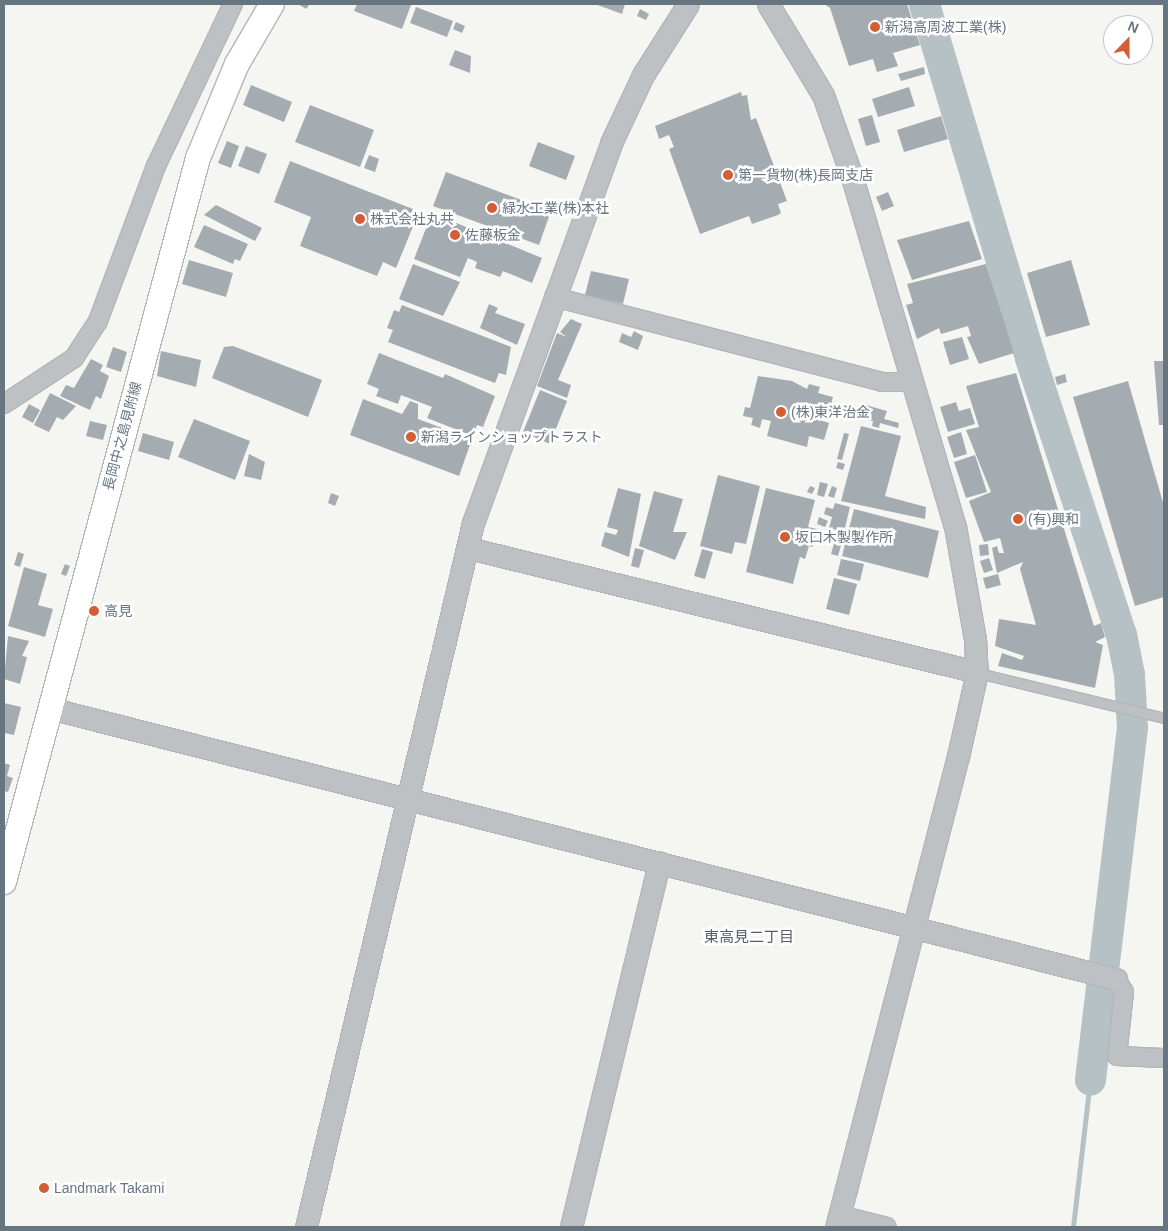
<!DOCTYPE html>
<meta charset="utf-8">
<style>
body{margin:0}
#map{position:relative;width:1168px;height:1231px;overflow:hidden;background:#f5f5f2;font-family:Arial,"Noto Sans JP",sans-serif}
div>[style]{position:absolute}
.stream>*{height:5px;margin:-2.5px;padding:0 2.5px;transform-origin:2.5px;border-radius:2.5px;background:#b6c1c5}
.river>*{height:31px;margin:-15.5px;padding:0 15.5px;transform-origin:15.5px;border-radius:15.5px;background:#b6c1c5}
.building>*{inset:0;background:#a5acb1}
.roads{filter:drop-shadow(1px 0 #b2b6ba) drop-shadow(-1px 0 #b2b6ba) drop-shadow(0 1px #b2b6ba) drop-shadow(0 -1px #b2b6ba)}
.service>*{height:9px;margin:-4.5px;padding:0 4.5px;transform-origin:4.5px;border-radius:4.5px;background:#bdc1c4}
.minor>*{height:18px;margin:-9px;padding:0 9px;transform-origin:9px;border-radius:9px;background:#bdc1c4}
.tertiary>*{height:21px;margin:-10.5px;padding:0 10.5px;transform-origin:10.5px;border-radius:10.5px;background:#bdc1c4}
.secondary>*{height:24px;margin:-12px;padding:0 12px;transform-origin:12px;border-radius:12px;background:#fff}
.dots>*{width:14px;height:14px;translate:-50% -50%;box-sizing:border-box;border:2px solid #fff;border-radius:50%}
span{translate:-50% -50%;white-space:nowrap;text-align:center;line-height:1.15;-webkit-text-stroke:5px #fff;paint-order:stroke}
.poi-label{font-size:14px;color:#677581}
.left{translate:0 -50%;text-align:left}
.street-label{font-size:14px;color:#677581}
.neighbourhood-label{font-size:15px;color:#545e66}
.frame{position:absolute;inset:0;border:5px solid #677581;pointer-events:none}
.north{position:absolute;left:1103px;top:15px;width:50px;height:50px;box-sizing:border-box;background:#fff;border:1px solid #c2c8cd;border-radius:50%;rotate:22deg;font-size:14px;font-weight:700;line-height:20px;text-align:center;color:#677581}
.north::after{content:'';display:block;margin:auto;width:18px;height:22px;background:#d35d35;clip-path:polygon(50% 0,100% 100%,50% 72%,0 100%)}
</style>
<div id="map">
<div class="stream">
<i style="left:1073px;top:1227px;width:148px;rotate:-83.4deg"></i>
</div>
<div class="river">
<i style="left:924px;top:4px;width:370px;rotate:73.3deg"></i>
<i style="left:1030px;top:358px;width:291px;rotate:71.8deg"></i>
<i style="left:1121px;top:634px;width:41px;rotate:78.7deg"></i>
<i style="left:1129px;top:674px;width:53px;rotate:86.8deg"></i>
<i style="left:1132px;top:727px;width:355px;rotate:96.8deg"></i>
</div>
<div class="building">
<i style="clip-path:polygon(298px 4px,310px 4px,306px 9px)"></i>
<i style="clip-path:polygon(357px 4px,407px 4px,411px 5px,402px 29px,354px 11px)"></i>
<i style="clip-path:polygon(595px 4px,625px 4px,622px 14px)"></i>
<i style="clip-path:polygon(824px 4px,907px 4px,920px 45px,893px 53px,898px 66px,877px 72px,873px 59px,849px 66px,830px 8px)"></i>
<i style="clip-path:polygon(416px 7px,453px 21px,447px 37px,410px 23px)"></i>
<i style="clip-path:polygon(640px 9px,649px 14px,646px 20px,637px 16px)"></i>
<i style="clip-path:polygon(456px 22px,465px 26px,462px 33px,453px 29px)"></i>
<i style="clip-path:polygon(455px 50px,471px 56px,470px 73px,449px 65px)"></i>
<i style="clip-path:polygon(924px 67px,925px 74px,901px 81px,898px 74px)"></i>
<i style="clip-path:polygon(251px 85px,292px 102px,284px 122px,243px 105px)"></i>
<i style="clip-path:polygon(909px 87px,915px 106px,878px 117px,872px 99px)"></i>
<i style="clip-path:polygon(741px 92px,742px 96px,747px 95px,751px 120px,756px 118px,787px 201px,778px 204px,781px 213px,778px 215px,752px 224px,749px 216px,700px 234px,669px 149px,674px 147px,669px 135px,659px 139px,655px 126px)"></i>
<i style="clip-path:polygon(310px 105px,374px 130px,360px 167px,295px 142px)"></i>
<i style="clip-path:polygon(872px 115px,880px 142px,866px 146px,858px 119px)"></i>
<i style="clip-path:polygon(941px 116px,948px 139px,904px 152px,897px 130px)"></i>
<i style="clip-path:polygon(227px 141px,239px 146px,231px 168px,218px 163px)"></i>
<i style="clip-path:polygon(538px 142px,575px 156px,566px 180px,529px 166px)"></i>
<i style="clip-path:polygon(246px 146px,267px 154px,259px 174px,238px 166px)"></i>
<i style="clip-path:polygon(369px 155px,379px 159px,375px 172px,364px 168px)"></i>
<i style="clip-path:polygon(290px 161px,413px 209px,408px 221px,414px 224px,396px 268px,383px 262px,377px 276px,300px 246px,311px 217px,274px 202px)"></i>
<i style="clip-path:polygon(446px 172px,551px 211px,539px 245px,433px 206px)"></i>
<i style="clip-path:polygon(888px 192px,894px 206px,882px 211px,876px 197px)"></i>
<i style="clip-path:polygon(216px 205px,262px 228px,255px 241px,204px 215px)"></i>
<i style="clip-path:polygon(432px 213px,542px 258px,532px 283px,503px 271px,500px 277px,475px 268px,477px 262px,468px 258px,460px 277px,414px 259px)"></i>
<i style="clip-path:polygon(969px 221px,982px 259px,912px 280px,897px 240px)"></i>
<i style="clip-path:polygon(204px 225px,248px 244px,240px 261px,235px 259px,233px 264px,194px 247px)"></i>
<i style="clip-path:polygon(189px 260px,233px 273px,226px 297px,182px 284px)"></i>
<i style="clip-path:polygon(1071px 260px,1090px 325px,1046px 337px,1027px 273px)"></i>
<i style="clip-path:polygon(413px 264px,460px 282px,443px 316px,399px 299px)"></i>
<i style="clip-path:polygon(986px 264px,1014px 353px,979px 364px,967px 337px,971px 336px,968px 326px,941px 334px,939px 328px,917px 339px,906px 305px,913px 303px,907px 284px)"></i>
<i style="clip-path:polygon(591px 271px,629px 279px,623px 304px,585px 295px)"></i>
<i style="clip-path:polygon(489px 304px,498px 308px,495px 313px,525px 324px,517px 345px,480px 328px)"></i>
<i style="clip-path:polygon(402px 305px,511px 347px,506px 375px,499px 373px,495px 383px,388px 342px,393px 330px,387px 328px,394px 310px,399px 312px)"></i>
<i style="clip-path:polygon(571px 319px,582px 324px,558px 380px,571px 385px,567px 398px,537px 386px,557px 333px,567px 337px,560px 332px)"></i>
<i style="clip-path:polygon(634px 331px,643px 336px,638px 350px,619px 342px,622px 333px,631px 337px)"></i>
<i style="clip-path:polygon(962px 337px,969px 359px,950px 365px,943px 342px)"></i>
<i style="clip-path:polygon(233px 346px,322px 380px,308px 417px,212px 378px,224px 347px)"></i>
<i style="clip-path:polygon(113px 347px,127px 352px,121px 372px,106px 367px)"></i>
<i style="clip-path:polygon(161px 351px,201px 360px,196px 387px,157px 376px)"></i>
<i style="clip-path:polygon(379px 353px,443px 378px,445px 374px,495px 396px,483px 427px,477px 425px,473px 436px,427px 418px,432px 407px,401px 395px,398px 404px,376px 396px,379px 389px,367px 384px)"></i>
<i style="clip-path:polygon(91px 359px,103px 365px,100px 371px,109px 376px,101px 399px,96px 396px,90px 410px,60px 396px,66px 385px,74px 388px)"></i>
<i style="clip-path:polygon(1154px 361px,1164px 361px,1164px 425px,1159px 425px)"></i>
<i style="clip-path:polygon(1016px 373px,1094px 626px,1101px 623px,1105px 637px,1095px 642px,1103px 645px,1095px 688px,998px 666px,1002px 653px,1022px 660px,1024px 656px,995px 646px,999px 619px,1036px 625px,1020px 569px,1023px 562px,997px 573px,992px 548px,997px 546px,999px 553px,1004px 553px,1000px 538px,984px 542px,969px 501px,991px 492px,966px 430px,979px 427px,966px 386px)"></i>
<i style="clip-path:polygon(1065px 374px,1067px 382px,1057px 385px,1055px 377px)"></i>
<i style="clip-path:polygon(758px 376px,792px 381px,807px 389px,809px 384px,820px 387px,818px 393px,833px 397px,830px 408px,819px 405px,816px 419px,829px 423px,824px 440px,809px 436px,807px 447px,767px 436px,771px 421px,762px 419px,760px 428px,751px 425px,753px 418px,743px 416px,745px 407px,750px 408px)"></i>
<i style="clip-path:polygon(1128px 381px,1164px 506px,1164px 597px,1135px 606px,1073px 397px)"></i>
<i style="clip-path:polygon(540px 390px,567px 401px,550px 444px,523px 432px)"></i>
<i style="clip-path:polygon(50px 393px,76px 406px,63px 420px,57px 417px,49px 432px,34px 425px)"></i>
<i style="clip-path:polygon(363px 399px,402px 414px,410px 401px,418px 404px,418px 419px,472px 439px,459px 476px,350px 435px)"></i>
<i style="clip-path:polygon(956px 402px,959px 411px,970px 408px,975px 424px,948px 432px,940px 407px)"></i>
<i style="clip-path:polygon(29px 404px,40px 410px,33px 423px,22px 417px)"></i>
<i style="clip-path:polygon(862px 404px,887px 411px,884px 419px,899px 423px,898px 428px,880px 423px,879px 428px,872px 426px,873px 421px,858px 417px)"></i>
<i style="clip-path:polygon(194px 419px,250px 441px,235px 480px,178px 457px)"></i>
<i style="clip-path:polygon(90px 421px,107px 425px,103px 440px,86px 436px)"></i>
<i style="clip-path:polygon(861px 426px,901px 436px,885px 496px,926px 507px,925px 519px,841px 501px)"></i>
<i style="clip-path:polygon(961px 432px,967px 454px,954px 458px,947px 437px)"></i>
<i style="clip-path:polygon(143px 433px,174px 442px,169px 460px,138px 451px)"></i>
<i style="clip-path:polygon(844px 433px,849px 434px,842px 460px,837px 459px)"></i>
<i style="clip-path:polygon(249px 454px,265px 462px,261px 480px,244px 476px)"></i>
<i style="clip-path:polygon(975px 455px,987px 492px,966px 498px,954px 462px)"></i>
<i style="clip-path:polygon(838px 462px,845px 464px,843px 470px,836px 468px)"></i>
<i style="clip-path:polygon(718px 475px,760px 486px,746px 544px,735px 542px,732px 554px,700px 546px)"></i>
<i style="clip-path:polygon(820px 482px,828px 484px,824px 497px,817px 495px)"></i>
<i style="clip-path:polygon(810px 486px,815px 488px,812px 494px,807px 492px)"></i>
<i style="clip-path:polygon(832px 486px,837px 488px,834px 498px,828px 496px)"></i>
<i style="clip-path:polygon(618px 488px,641px 494px,629px 557px,601px 546px,605px 532px,616px 535px,618px 530px,607px 527px)"></i>
<i style="clip-path:polygon(766px 488px,815px 500px,808px 527px,817px 529px,813px 547px,809px 546px,805px 559px,800px 557px,793px 584px,746px 572px)"></i>
<i style="clip-path:polygon(654px 491px,683px 499px,673px 532px,687px 532px,675px 560px,639px 546px)"></i>
<i style="clip-path:polygon(331px 493px,339px 496px,335px 506px,328px 503px)"></i>
<i style="clip-path:polygon(835px 503px,850px 507px,844px 532px,829px 528px,832px 517px,824px 514px,826px 507px,833px 509px)"></i>
<i style="clip-path:polygon(854px 509px,939px 531px,928px 578px,842px 556px)"></i>
<i style="clip-path:polygon(819px 517px,828px 521px,825px 527px,817px 524px)"></i>
<i style="clip-path:polygon(835px 540px,842px 542px,838px 556px,831px 554px)"></i>
<i style="clip-path:polygon(988px 544px,989px 555px,980px 556px,979px 545px)"></i>
<i style="clip-path:polygon(635px 548px,644px 550px,639px 568px,631px 566px)"></i>
<i style="clip-path:polygon(702px 549px,713px 552px,705px 579px,694px 576px)"></i>
<i style="clip-path:polygon(18px 552px,24px 554px,20px 567px,14px 565px)"></i>
<i style="clip-path:polygon(989px 558px,993px 570px,984px 573px,980px 561px)"></i>
<i style="clip-path:polygon(841px 559px,864px 564px,860px 581px,837px 575px)"></i>
<i style="clip-path:polygon(65px 564px,70px 566px,66px 576px,61px 574px)"></i>
<i style="clip-path:polygon(24px 567px,47px 574px,38px 605px,53px 609px,45px 637px,8px 626px)"></i>
<i style="clip-path:polygon(998px 574px,1001px 585px,986px 589px,983px 578px)"></i>
<i style="clip-path:polygon(834px 578px,857px 584px,849px 615px,826px 609px)"></i>
<i style="clip-path:polygon(8px 636px,29px 641px,22px 656px,27px 657px,20px 684px,4px 679px)"></i>
<i style="clip-path:polygon(4px 703px,21px 707px,14px 735px,4px 733px)"></i>
<i style="clip-path:polygon(4px 763px,10px 765px,7px 776px,13px 778px,8px 792px,4px 791px)"></i>
</div>
<div class="roads">
<div class="service">
<i style="left:978px;top:673px;width:191px;rotate:13.6deg"></i>
</div>
<div class="minor">
<i style="left:554px;top:297px;width:339px;rotate:14.5deg"></i>
<i style="left:882px;top:382px;width:31px"></i>
<i style="left:4px;top:404px;width:84px;rotate:-33.3deg"></i>
<i style="left:74px;top:358px;width:44px;rotate:-57deg"></i>
<i style="left:98px;top:321px;width:165px;rotate:-69.5deg"></i>
<i style="left:156px;top:166px;width:179px;rotate:-64.6deg"></i>
<i style="left:1116px;top:979px;width:15px;rotate:58deg"></i>
<i style="left:1124px;top:992px;width:64px;rotate:96.2deg"></i>
<i style="left:1117px;top:1056px;width:47px;rotate:2.4deg"></i>
<i style="left:839px;top:1215px;width:49px;rotate:14deg"></i>
</div>
<div class="tertiary">
<i style="left:768px;top:4px;width:106px;rotate:58.9deg"></i>
<i style="left:823px;top:95px;width:87px;rotate:70.5deg"></i>
<i style="left:852px;top:177px;width:364px;rotate:73.6deg"></i>
<i style="left:955px;top:526px;width:115px;rotate:80deg"></i>
<i style="left:975px;top:639px;width:33px;rotate:87deg"></i>
<i style="left:977px;top:672px;width:86px;rotate:102.7deg"></i>
<i style="left:958px;top:756px;width:487px;rotate:104.5deg"></i>
<i style="left:468px;top:548px;width:524px;rotate:13.69deg"></i>
<i style="left:49px;top:708px;width:1101px;rotate:14.25deg"></i>
<i style="left:306px;top:1227px;width:724px;rotate:-76.66deg"></i>
<i style="left:473px;top:523px;width:404px;rotate:-70deg"></i>
<i style="left:611px;top:143px;width:75px;rotate:-64.8deg"></i>
<i style="left:643px;top:75px;width:84px;rotate:-57.6deg"></i>
<i style="left:571px;top:1227px;width:375px;rotate:-76.4deg"></i>
</div>
<div class="secondary">
<i style="left:4px;top:882px;width:750px;rotate:-75deg"></i>
<i style="left:198px;top:158px;width:102px;rotate:-67.5deg"></i>
<i style="left:237px;top:64px;width:69px;rotate:-59.7deg"></i>
</div>
</div>
<div class="dots">
<i style="left:875px;top:27px;background:#d35d35"></i>
<i style="left:728px;top:175px;background:#d35d35"></i>
<i style="left:492px;top:208px;background:#d35d35"></i>
<i style="left:360px;top:219px;background:#d35d35"></i>
<i style="left:455px;top:235px;background:#d35d35"></i>
<i style="left:781px;top:412px;background:#d35d35"></i>
<i style="left:411px;top:437px;background:#d35d35"></i>
<i style="left:1018px;top:519px;background:#d35d35"></i>
<i style="left:785px;top:537px;background:#d35d35"></i>
<i style="left:94px;top:611px;background:#d35d35"></i>
<i style="left:44px;top:1188px;background:#d35d35"></i>
</div>
<div class="poi-label">
<span class="left" style="left:885px;top:27px">新潟高周波工業(株)</span>
<span class="left" style="left:738px;top:175px">第一貨物(株)長岡支店</span>
<span class="left" style="left:502px;top:208px">緑水工業(株)本社</span>
<span class="left" style="left:370px;top:219px">株式会社丸共</span>
<span class="left" style="left:465px;top:235px">佐藤板金</span>
<span class="left" style="left:791px;top:412px">(株)東洋治金</span>
<span class="left" style="left:421px;top:437px">新潟ラインショップトラスト</span>
<span class="left" style="left:1028px;top:519px">(有)興和</span>
<span class="left" style="left:795px;top:537px">坂口木製製作所</span>
<span class="left" style="left:104px;top:611px">高見</span>
<span class="left" style="left:54px;top:1188px">Landmark Takami</span>
</div>
<div class="street-label">
<span style="left:122px;top:436px;rotate:-75deg">長岡中之島見附線</span>
</div>
<div class="neighbourhood-label">
<span style="left:749px;top:937px">東高見二丁目</span>
</div>
<div class="frame"></div>
<div class="north">N</div>
</div>
